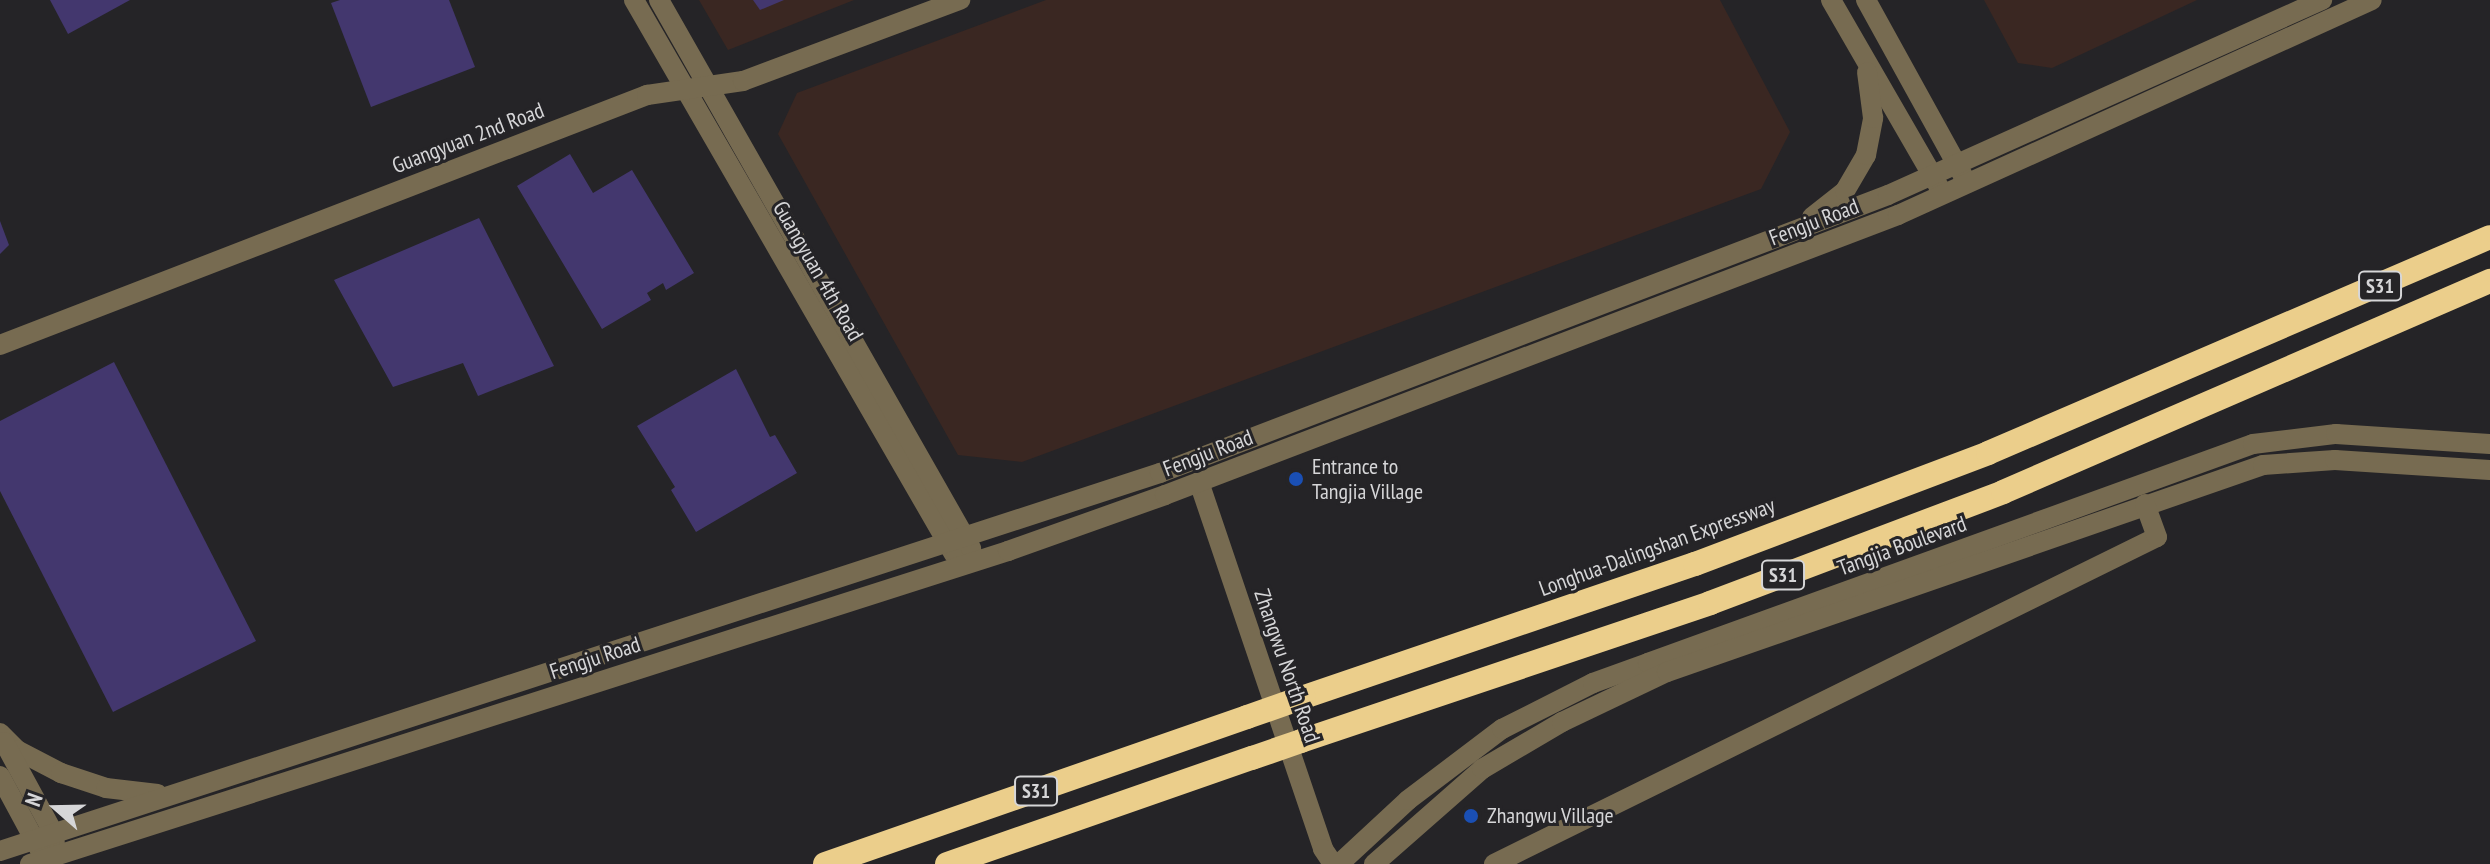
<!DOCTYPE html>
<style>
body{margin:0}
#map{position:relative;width:2490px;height:864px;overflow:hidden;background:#252427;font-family:"PT Sans Narrow",sans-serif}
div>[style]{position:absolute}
.industrial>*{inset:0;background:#3a2722}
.building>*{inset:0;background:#43376e}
.minor>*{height:20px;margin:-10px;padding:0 10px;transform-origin:10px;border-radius:10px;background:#776b51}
.highway>*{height:24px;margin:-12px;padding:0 12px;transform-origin:12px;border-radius:12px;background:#ebce8b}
.highway-bridge>*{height:24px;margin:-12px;padding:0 12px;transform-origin:12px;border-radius:12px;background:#ebce8b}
.dots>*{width:22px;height:22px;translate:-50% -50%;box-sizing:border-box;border:4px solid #252427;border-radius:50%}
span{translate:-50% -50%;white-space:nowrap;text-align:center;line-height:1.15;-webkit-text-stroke:6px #252427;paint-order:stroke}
.shield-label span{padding:2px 6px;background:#252427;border:2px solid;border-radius:6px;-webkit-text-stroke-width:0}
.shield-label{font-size:20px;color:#d6d6d8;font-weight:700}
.street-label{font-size:22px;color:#d6d6d8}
.poi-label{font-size:22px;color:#d6d6d8}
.left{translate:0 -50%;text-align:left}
.north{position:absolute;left:16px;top:768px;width:80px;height:80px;-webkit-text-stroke:6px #252427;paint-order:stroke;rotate:290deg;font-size:22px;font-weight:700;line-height:32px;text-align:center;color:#d6d6d8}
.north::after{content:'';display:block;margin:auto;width:28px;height:36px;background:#d6d6d8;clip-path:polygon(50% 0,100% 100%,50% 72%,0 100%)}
</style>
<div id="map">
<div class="industrial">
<i style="clip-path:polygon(699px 0,854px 0,728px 50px)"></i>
<i style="clip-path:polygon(1046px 0,1720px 0,1790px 132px,1761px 189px,1022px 462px,958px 455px,778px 134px,797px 93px)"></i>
<i style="clip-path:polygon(1984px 0,2197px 0,2052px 68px,2018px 63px)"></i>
</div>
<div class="building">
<i style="clip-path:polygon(50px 0,130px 0,68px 34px)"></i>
<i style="clip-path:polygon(340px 0,449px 0,475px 67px,371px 107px,331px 3px)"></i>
<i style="clip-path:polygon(753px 0,784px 0,760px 10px)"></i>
<i style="clip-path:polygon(570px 154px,593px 193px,632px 170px,694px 273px,666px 290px,663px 283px,647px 293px,651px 300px,602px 329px,517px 186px)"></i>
<i style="clip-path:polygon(479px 218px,554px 366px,478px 396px,463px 363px,393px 387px,334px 280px)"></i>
<i style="clip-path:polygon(0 221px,9px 245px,0 254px)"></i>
<i style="clip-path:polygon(114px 362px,256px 641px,113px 712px,0 491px,0 421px)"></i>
<i style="clip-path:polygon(736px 369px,770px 437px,775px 435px,797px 473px,696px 532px,671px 490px,675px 487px,637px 426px)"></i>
</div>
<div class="minor">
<i style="left:634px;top:0;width:640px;rotate:59.99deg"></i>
<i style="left:659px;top:0;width:631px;rotate:60.35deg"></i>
<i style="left:1831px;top:0;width:216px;rotate:60deg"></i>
<i style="left:1866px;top:0;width:201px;rotate:61.1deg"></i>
<i style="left:1812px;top:217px;width:42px;rotate:-38.2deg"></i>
<i style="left:1845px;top:191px;width:42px;rotate:-59.7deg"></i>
<i style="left:1866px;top:155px;width:38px;rotate:-79deg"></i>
<i style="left:1873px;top:118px;width:46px;rotate:-97.4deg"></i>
<i style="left:0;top:345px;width:694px;rotate:-21.13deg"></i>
<i style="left:647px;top:95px;width:97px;rotate:-8.3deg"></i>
<i style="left:743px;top:81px;width:232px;rotate:-20.5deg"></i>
<i style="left:1199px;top:482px;width:387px;rotate:71.3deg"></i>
<i style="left:1323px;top:849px;width:18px;rotate:56deg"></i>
<i style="left:0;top:733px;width:24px;rotate:45deg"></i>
<i style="left:17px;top:750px;width:50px;rotate:27.6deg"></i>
<i style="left:61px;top:773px;width:47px;rotate:18.4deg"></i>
<i style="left:106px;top:788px;width:52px;rotate:6.6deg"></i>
<i style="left:4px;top:742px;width:105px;rotate:61.5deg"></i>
<i style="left:54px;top:834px;width:11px;rotate:85deg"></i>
<i style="left:0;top:776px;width:84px;rotate:61.6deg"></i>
<i style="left:0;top:851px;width:1220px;rotate:-18.05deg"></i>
<i style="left:1160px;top:473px;width:779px;rotate:-20.9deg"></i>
<i style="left:1888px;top:195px;width:476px;rotate:-24.2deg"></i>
<i style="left:30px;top:864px;width:1027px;rotate:-17.75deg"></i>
<i style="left:1008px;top:551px;width:167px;rotate:-19.6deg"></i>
<i style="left:1165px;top:495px;width:785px;rotate:-20.91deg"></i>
<i style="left:1898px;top:215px;width:520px;rotate:-24.4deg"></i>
<i style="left:1339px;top:864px;width:94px;rotate:-42.8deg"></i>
<i style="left:1408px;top:800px;width:118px;rotate:-37.1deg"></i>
<i style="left:1502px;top:729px;width:102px;rotate:-26.8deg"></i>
<i style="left:1593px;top:683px;width:59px;rotate:-20deg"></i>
<i style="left:1648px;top:663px;width:643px;rotate:-19.9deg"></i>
<i style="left:2253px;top:444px;width:84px;rotate:-6.9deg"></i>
<i style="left:2336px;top:434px;width:154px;rotate:3.7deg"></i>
<i style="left:1374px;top:864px;width:144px;rotate:-41.3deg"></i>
<i style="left:1482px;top:769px;width:93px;rotate:-30.4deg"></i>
<i style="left:1562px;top:722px;width:116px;rotate:-25.5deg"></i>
<i style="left:1667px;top:672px;width:631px;rotate:-19.15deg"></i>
<i style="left:2263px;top:465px;width:72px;rotate:-4deg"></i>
<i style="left:2335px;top:460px;width:155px;rotate:3.7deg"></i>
<i style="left:1494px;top:864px;width:739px;rotate:-26.25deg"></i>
<i style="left:2157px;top:537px;width:35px;rotate:-110deg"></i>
</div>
<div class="highway">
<i style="left:1304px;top:697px;width:413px;rotate:-18.8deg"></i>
<i style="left:1695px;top:564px;width:313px;rotate:-20.7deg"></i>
<i style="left:1988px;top:453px;width:546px;rotate:-23.28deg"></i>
<i style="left:1301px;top:741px;width:432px;rotate:-18.6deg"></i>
<i style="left:1710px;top:603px;width:313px;rotate:-20.7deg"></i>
<i style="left:2003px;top:492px;width:531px;rotate:-23.43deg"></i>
<i style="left:825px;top:864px;width:447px;rotate:-19.2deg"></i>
<i style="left:947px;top:864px;width:323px;rotate:-19.2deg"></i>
</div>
<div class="highway-bridge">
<i style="left:1247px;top:717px;width:60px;rotate:-19.3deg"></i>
<i style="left:1252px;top:758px;width:52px;rotate:-19.1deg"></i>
</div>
<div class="dots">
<i style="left:1296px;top:479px;background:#1a4fb4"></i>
<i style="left:1471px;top:816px;background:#1a4fb4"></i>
</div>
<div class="shield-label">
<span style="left:2380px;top:286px">S31</span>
<span style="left:1783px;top:575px">S31</span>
<span style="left:1036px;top:791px">S31</span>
</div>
<div class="street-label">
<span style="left:468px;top:138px;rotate:-21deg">Guangyuan 2nd Road</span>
<span style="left:1814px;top:222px;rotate:-21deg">Fengju Road</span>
<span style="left:818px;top:271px;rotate:60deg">Guangyuan 4th Road</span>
<span style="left:1208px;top:453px;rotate:-21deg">Fengju Road</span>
<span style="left:1902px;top:546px;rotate:-20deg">Tangjia Boulevard</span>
<span style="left:1657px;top:547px;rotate:-20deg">Longhua-Dalingshan Expressway</span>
<span style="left:595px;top:658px;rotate:-18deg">Fengju Road</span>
<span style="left:1287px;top:666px;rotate:71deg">Zhangwu North Road</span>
</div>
<div class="poi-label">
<span class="left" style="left:1312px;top:479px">Entrance to<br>Tangjia Village</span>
<span class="left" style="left:1487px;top:816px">Zhangwu Village</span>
</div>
<div class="north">N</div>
</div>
